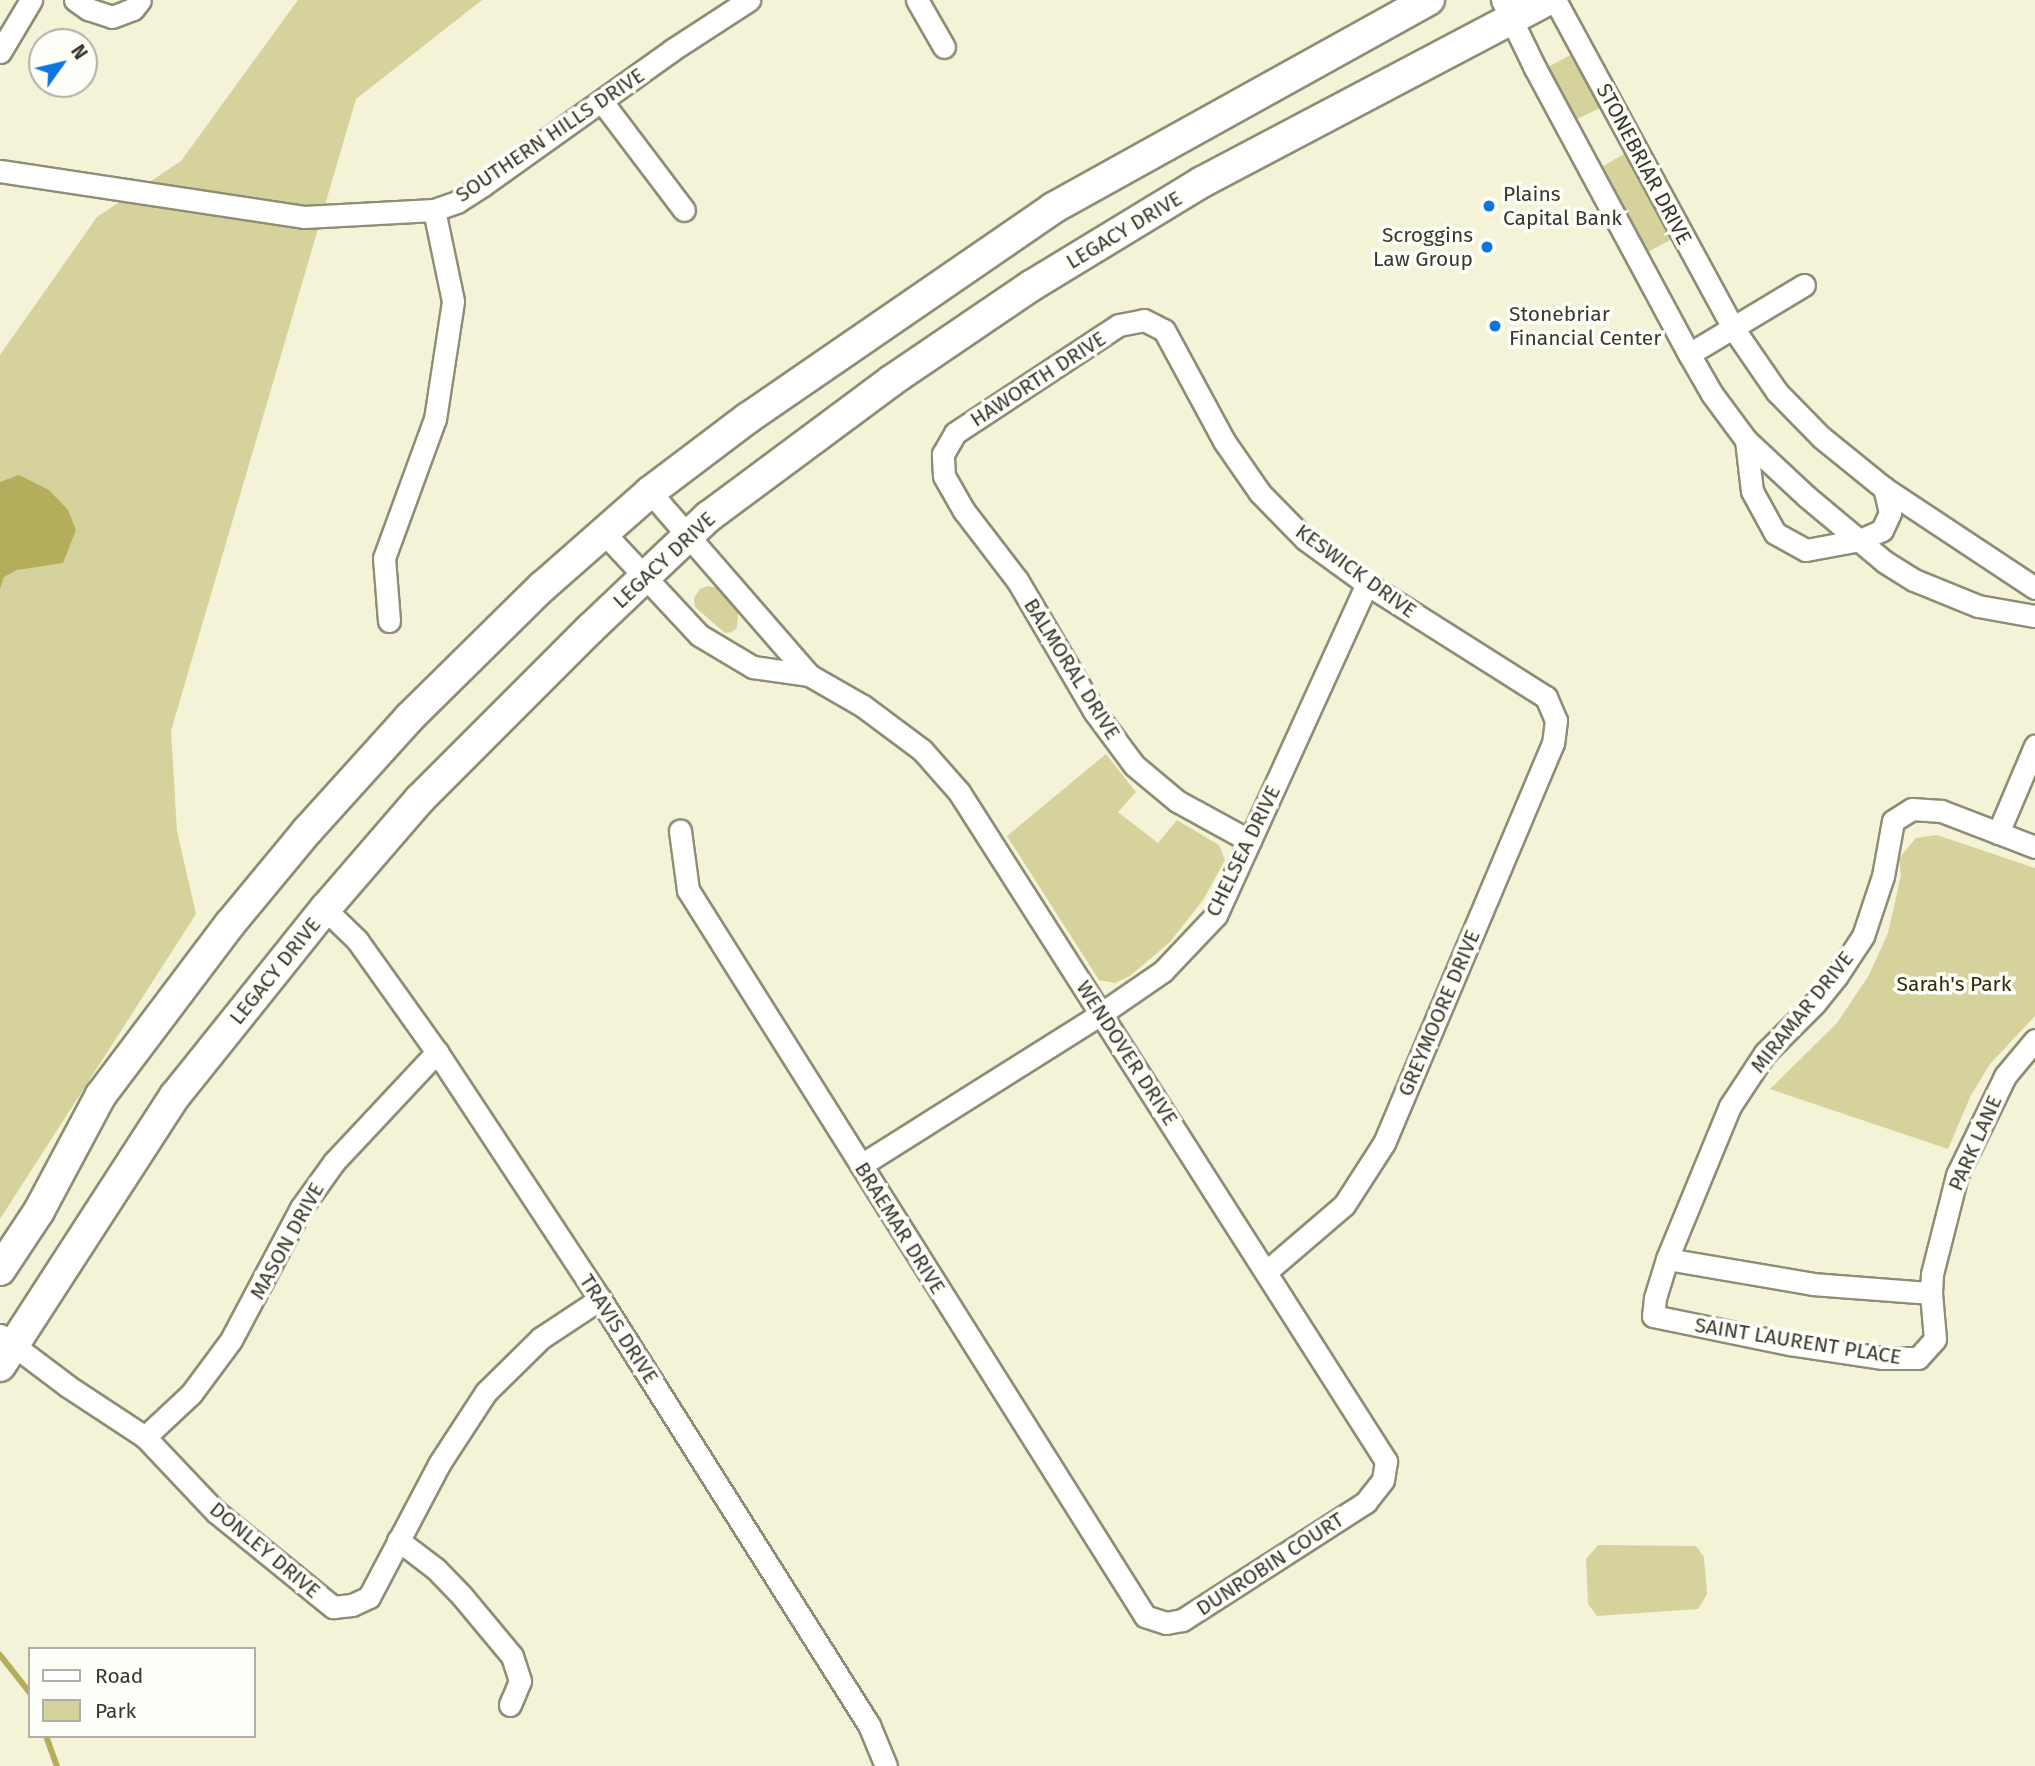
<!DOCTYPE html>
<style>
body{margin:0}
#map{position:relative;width:2035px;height:1766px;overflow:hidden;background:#f4f3d8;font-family:"Fira Sans",sans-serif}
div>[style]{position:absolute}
.green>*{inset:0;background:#d6d29b}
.water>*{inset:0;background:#b4ad5b}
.stream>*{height:6px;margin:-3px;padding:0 3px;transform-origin:3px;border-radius:3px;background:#b4ad5b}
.roads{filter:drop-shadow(2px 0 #8e8d75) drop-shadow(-2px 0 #8e8d75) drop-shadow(0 2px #8e8d75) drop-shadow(0 -2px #8e8d75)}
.street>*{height:21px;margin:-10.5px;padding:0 10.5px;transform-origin:10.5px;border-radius:10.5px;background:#fff}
.secondary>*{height:30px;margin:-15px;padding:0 15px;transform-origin:15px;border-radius:15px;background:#fff}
.dots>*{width:19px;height:19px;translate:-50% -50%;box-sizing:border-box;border:4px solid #fffff9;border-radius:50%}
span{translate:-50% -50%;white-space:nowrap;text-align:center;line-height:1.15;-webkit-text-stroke:7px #fffff9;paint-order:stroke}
.street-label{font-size:21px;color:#38382d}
.poi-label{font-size:21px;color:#38382d}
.left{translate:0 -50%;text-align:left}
.right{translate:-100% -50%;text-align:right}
.park-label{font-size:21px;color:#2f2c07}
.legend{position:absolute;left:28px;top:1647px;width:228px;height:91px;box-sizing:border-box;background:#fffff9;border:2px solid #afafa7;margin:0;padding:9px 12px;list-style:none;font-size:21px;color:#38382d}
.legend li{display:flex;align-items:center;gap:14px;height:35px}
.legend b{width:35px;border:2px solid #afafa7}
.north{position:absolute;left:28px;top:28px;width:70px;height:70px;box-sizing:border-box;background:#fffff9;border:2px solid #afafa7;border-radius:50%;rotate:56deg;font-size:19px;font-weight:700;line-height:28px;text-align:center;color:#38382d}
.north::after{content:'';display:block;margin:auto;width:24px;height:32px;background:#0d75dd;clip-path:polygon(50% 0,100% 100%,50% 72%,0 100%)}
</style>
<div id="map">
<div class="green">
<i style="clip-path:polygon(298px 0,482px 0,356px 99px,171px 731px,177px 831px,196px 914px,0 1219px,0 355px,97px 217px,181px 161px)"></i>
<i style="clip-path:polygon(1576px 52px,1604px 106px,1575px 120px,1548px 67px)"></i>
<i style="clip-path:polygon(1626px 153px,1672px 239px,1648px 252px,1603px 166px)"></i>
<i style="clip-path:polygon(708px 586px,718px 588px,738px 613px,737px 628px,732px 632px,725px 633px,695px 607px,694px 598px,700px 589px)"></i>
<i style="clip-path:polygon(1106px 754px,1136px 792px,1118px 812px,1158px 843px,1177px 820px,1219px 845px,1225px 860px,1203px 900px,1170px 942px,1130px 976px,1115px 983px,1099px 980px,1007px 836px)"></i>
<i style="clip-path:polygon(1937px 835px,2035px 868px,2035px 1016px,1990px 1064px,1971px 1095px,1948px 1149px,1770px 1089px,1837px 1023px,1869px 975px,1888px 933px,1901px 875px,1899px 858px,1916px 838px)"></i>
<i style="clip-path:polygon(1598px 1545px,1696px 1546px,1704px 1557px,1707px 1594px,1698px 1609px,1597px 1616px,1588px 1604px,1586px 1559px)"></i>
</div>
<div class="water">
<i style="clip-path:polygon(19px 475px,49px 490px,68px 510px,76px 530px,63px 563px,17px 570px,4px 577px,0 589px,0 482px)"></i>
</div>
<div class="stream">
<i style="left:0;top:1655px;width:48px;rotate:51.7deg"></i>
<i style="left:46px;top:1736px;width:32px;rotate:70deg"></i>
</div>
<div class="roads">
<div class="street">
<i style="left:75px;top:0;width:16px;rotate:35deg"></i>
<i style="left:88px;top:9px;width:25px;rotate:18deg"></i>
<i style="left:112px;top:17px;width:22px;rotate:-21deg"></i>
<i style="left:133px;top:9px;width:11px;rotate:-52deg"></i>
<i style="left:917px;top:0;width:54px;rotate:60.1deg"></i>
<i style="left:1502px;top:0;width:76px;rotate:64.1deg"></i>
<i style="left:1535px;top:68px;width:325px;rotate:61.7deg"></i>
<i style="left:1689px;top:354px;width:46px;rotate:60.1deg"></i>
<i style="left:1712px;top:394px;width:57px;rotate:53.5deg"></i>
<i style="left:1746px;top:440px;width:82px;rotate:43deg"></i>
<i style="left:1806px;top:496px;width:103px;rotate:39.9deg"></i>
<i style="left:1885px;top:562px;width:34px;rotate:32deg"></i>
<i style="left:1914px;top:580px;width:69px;rotate:22.1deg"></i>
<i style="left:1978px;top:606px;width:58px;rotate:10deg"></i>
<i style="left:1555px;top:0;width:373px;rotate:61.5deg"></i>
<i style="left:1733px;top:328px;width:78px;rotate:55.5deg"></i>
<i style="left:1777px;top:392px;width:63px;rotate:45.6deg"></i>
<i style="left:1821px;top:437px;width:81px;rotate:39deg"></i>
<i style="left:1884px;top:488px;width:181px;rotate:33.5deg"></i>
<i style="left:0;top:52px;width:61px;rotate:-59.2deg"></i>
<i style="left:603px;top:103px;width:134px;rotate:52.9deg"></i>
<i style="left:0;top:171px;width:307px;rotate:8.6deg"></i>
<i style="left:304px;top:217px;width:130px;rotate:-3.1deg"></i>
<i style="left:434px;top:210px;width:24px;rotate:-19deg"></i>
<i style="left:457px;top:202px;width:31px;rotate:-33deg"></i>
<i style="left:483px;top:185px;width:232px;rotate:-35.5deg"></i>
<i style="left:672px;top:50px;width:92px;rotate:-33deg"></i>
<i style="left:1689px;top:354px;width:134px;rotate:-31deg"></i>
<i style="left:1746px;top:440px;width:51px;rotate:83.3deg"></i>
<i style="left:1752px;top:491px;width:48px;rotate:61.3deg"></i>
<i style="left:1775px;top:533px;width:35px;rotate:29deg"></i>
<i style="left:1806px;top:550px;width:55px;rotate:-10.5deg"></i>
<i style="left:1860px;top:540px;width:24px;rotate:-24deg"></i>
<i style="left:1882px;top:530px;width:19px;rotate:-65deg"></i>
<i style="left:1890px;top:513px;width:26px;rotate:-103deg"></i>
<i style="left:650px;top:492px;width:242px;rotate:49deg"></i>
<i style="left:809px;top:675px;width:62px;rotate:29.9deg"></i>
<i style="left:863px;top:706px;width:74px;rotate:36.7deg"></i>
<i style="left:922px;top:750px;width:56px;rotate:48.6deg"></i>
<i style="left:959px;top:792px;width:794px;rotate:57.45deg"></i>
<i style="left:1386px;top:1461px;width:19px;rotate:99deg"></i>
<i style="left:1383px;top:1480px;width:28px;rotate:128deg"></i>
<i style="left:1366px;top:1502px;width:219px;rotate:147.3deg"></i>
<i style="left:1182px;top:1620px;width:16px;rotate:169deg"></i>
<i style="left:1166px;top:1623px;width:22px;rotate:-162deg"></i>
<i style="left:1145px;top:1616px;width:858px;rotate:-122.19deg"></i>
<i style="left:688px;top:890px;width:60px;rotate:-97.7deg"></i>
<i style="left:604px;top:533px;width:139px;rotate:47deg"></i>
<i style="left:699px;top:635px;width:63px;rotate:30.7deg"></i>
<i style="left:753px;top:667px;width:57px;rotate:8.1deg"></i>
<i style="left:389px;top:621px;width:63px;rotate:-94.5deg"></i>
<i style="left:384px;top:558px;width:148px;rotate:-69.9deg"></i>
<i style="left:435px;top:419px;width:119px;rotate:-81.3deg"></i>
<i style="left:453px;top:301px;width:93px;rotate:-101.8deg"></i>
<i style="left:1998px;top:833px;width:95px;rotate:-67deg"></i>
<i style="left:1250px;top:841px;width:83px;rotate:-151.3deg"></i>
<i style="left:1177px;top:801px;width:56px;rotate:-140.1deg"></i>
<i style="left:1134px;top:765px;width:67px;rotate:-126.5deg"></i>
<i style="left:1094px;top:711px;width:152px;rotate:-120.4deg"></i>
<i style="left:1017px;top:580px;width:87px;rotate:-127.5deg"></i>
<i style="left:964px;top:511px;width:40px;rotate:-119.7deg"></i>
<i style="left:944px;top:476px;width:22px;rotate:-93deg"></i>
<i style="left:943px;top:454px;width:24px;rotate:-60deg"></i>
<i style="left:955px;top:433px;width:196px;rotate:-33.4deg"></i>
<i style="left:1119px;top:325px;width:25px;rotate:-11deg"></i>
<i style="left:1144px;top:320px;width:22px;rotate:27deg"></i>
<i style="left:1164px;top:330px;width:126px;rotate:61.6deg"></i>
<i style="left:1224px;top:441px;width:63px;rotate:55.3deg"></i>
<i style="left:1260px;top:493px;width:64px;rotate:45.6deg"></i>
<i style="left:1305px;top:539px;width:77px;rotate:36deg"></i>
<i style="left:1367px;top:584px;width:212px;rotate:32.3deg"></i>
<i style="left:1546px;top:697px;width:25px;rotate:67deg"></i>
<i style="left:1556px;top:720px;width:23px;rotate:97deg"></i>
<i style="left:1553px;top:743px;width:434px;rotate:112.9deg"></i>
<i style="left:1384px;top:1143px;width:74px;rotate:122.8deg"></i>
<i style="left:1344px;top:1205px;width:101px;rotate:139.4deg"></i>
<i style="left:2035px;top:847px;width:101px;rotate:-159deg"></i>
<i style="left:1941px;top:811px;width:29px;rotate:-176deg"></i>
<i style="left:1912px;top:809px;width:22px;rotate:148deg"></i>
<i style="left:1893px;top:821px;width:56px;rotate:100.3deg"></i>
<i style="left:1883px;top:876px;width:63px;rotate:108.4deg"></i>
<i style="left:1863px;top:936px;width:49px;rotate:123.4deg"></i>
<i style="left:1836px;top:977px;width:33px;rotate:129deg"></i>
<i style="left:1815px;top:1003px;width:71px;rotate:135deg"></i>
<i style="left:1765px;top:1053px;width:64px;rotate:123.4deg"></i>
<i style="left:1730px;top:1106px;width:165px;rotate:112.4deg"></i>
<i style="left:1667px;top:1259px;width:41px;rotate:107.1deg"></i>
<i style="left:1655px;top:1298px;width:18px;rotate:96deg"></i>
<i style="left:1653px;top:1316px;width:140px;rotate:11.6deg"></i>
<i style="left:1790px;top:1344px;width:94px;rotate:8.6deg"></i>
<i style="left:1883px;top:1358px;width:35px"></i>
<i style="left:1918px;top:1358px;width:25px;rotate:-48deg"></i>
<i style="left:1935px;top:1339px;width:46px;rotate:-95deg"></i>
<i style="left:1931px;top:1293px;width:19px;rotate:-87deg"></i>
<i style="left:1932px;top:1274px;width:102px;rotate:-75.8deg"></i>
<i style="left:1957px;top:1175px;width:110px;rotate:-64.1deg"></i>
<i style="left:2005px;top:1076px;width:47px;rotate:-50.2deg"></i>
<i style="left:325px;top:909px;width:45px;rotate:44.1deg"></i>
<i style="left:357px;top:940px;width:138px;rotate:54.5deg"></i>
<i style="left:437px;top:1052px;width:296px;rotate:56.6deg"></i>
<i style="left:600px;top:1299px;width:504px;rotate:57.73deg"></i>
<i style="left:869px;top:1725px;width:44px;rotate:67.5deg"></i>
<i style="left:861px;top:1165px;width:285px;rotate:-32.2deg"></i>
<i style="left:1102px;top:1013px;width:74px;rotate:-34.5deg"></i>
<i style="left:1163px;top:971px;width:77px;rotate:-46.6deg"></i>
<i style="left:1216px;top:915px;width:364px;rotate:-65.5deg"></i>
<i style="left:1667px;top:1259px;width:148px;rotate:9.7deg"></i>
<i style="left:1813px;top:1284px;width:118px;rotate:4.4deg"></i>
<i style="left:0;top:1335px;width:86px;rotate:37deg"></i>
<i style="left:69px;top:1387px;width:91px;rotate:33.3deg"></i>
<i style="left:145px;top:1437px;width:103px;rotate:46.6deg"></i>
<i style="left:216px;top:1512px;width:151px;rotate:39.1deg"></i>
<i style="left:333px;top:1607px;width:19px;rotate:-6deg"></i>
<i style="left:352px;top:1605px;width:19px;rotate:-25deg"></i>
<i style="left:369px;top:1597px;width:150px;rotate:-62.2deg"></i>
<i style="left:439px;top:1464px;width:86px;rotate:-56.9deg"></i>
<i style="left:486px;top:1392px;width:77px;rotate:-44.5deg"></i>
<i style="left:541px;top:1338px;width:71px;rotate:-33.5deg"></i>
<i style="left:145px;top:1437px;width:63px;rotate:-43.1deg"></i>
<i style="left:191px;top:1394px;width:67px;rotate:-53.5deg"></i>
<i style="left:231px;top:1340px;width:149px;rotate:-62.1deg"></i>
<i style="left:301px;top:1208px;width:57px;rotate:-54.3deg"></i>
<i style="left:334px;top:1162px;width:151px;rotate:-46.9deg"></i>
<i style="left:398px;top:1540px;width:48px;rotate:37.3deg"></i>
<i style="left:436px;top:1569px;width:37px;rotate:46deg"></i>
<i style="left:462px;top:1596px;width:78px;rotate:50.2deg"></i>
<i style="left:512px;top:1656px;width:26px;rotate:72deg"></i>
<i style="left:520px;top:1681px;width:26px;rotate:113deg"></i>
</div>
<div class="secondary">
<i style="left:0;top:1270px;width:71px;rotate:-56.5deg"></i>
<i style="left:39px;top:1211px;width:132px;rotate:-61.9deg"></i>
<i style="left:101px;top:1095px;width:214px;rotate:-53deg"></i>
<i style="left:230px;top:924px;width:121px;rotate:-50.4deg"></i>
<i style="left:307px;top:831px;width:152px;rotate:-47.9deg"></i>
<i style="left:409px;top:718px;width:187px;rotate:-44.6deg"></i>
<i style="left:542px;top:587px;width:144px;rotate:-41.3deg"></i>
<i style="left:650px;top:492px;width:123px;rotate:-37.1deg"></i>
<i style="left:748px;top:418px;width:370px;rotate:-34.5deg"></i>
<i style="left:1053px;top:208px;width:430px;rotate:-29deg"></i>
<i style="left:0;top:1366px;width:322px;rotate:-57.1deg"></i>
<i style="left:175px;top:1096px;width:240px;rotate:-51.3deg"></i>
<i style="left:325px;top:909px;width:145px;rotate:-49.2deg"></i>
<i style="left:420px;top:799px;width:240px;rotate:-45deg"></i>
<i style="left:590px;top:629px;width:163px;rotate:-43.5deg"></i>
<i style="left:708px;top:517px;width:228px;rotate:-36.6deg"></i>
<i style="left:891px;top:381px;width:169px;rotate:-34.2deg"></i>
<i style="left:1031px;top:286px;width:200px;rotate:-31.3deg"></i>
<i style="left:1202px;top:182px;width:390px;rotate:-27.8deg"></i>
</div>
</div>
<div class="dots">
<i style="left:1489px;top:206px;background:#0d75dd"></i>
<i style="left:1487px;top:247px;background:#0d75dd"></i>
<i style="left:1495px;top:326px;background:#0d75dd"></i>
</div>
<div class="street-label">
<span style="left:550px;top:135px;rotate:-34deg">SOUTHERN HILLS DRIVE</span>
<span style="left:1644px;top:164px;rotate:62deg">STONEBRIAR DRIVE</span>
<span style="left:1124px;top:230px;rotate:-31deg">LEGACY DRIVE</span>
<span style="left:1038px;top:379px;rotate:-33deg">HAWORTH DRIVE</span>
<span style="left:664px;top:560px;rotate:-43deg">LEGACY DRIVE</span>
<span style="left:1356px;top:571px;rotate:36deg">KESWICK DRIVE</span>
<span style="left:1072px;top:669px;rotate:58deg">BALMORAL DRIVE</span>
<span style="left:1243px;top:851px;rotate:-64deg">CHELSEA DRIVE</span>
<span style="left:275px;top:971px;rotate:-51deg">LEGACY DRIVE</span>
<span style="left:1802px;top:1012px;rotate:-51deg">MIRAMAR DRIVE</span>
<span style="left:1439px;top:1013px;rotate:-67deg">GREYMOORE DRIVE</span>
<span style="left:1127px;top:1053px;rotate:57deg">WENDOVER DRIVE</span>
<span style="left:1975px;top:1143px;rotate:-66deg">PARK LANE</span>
<span style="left:900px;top:1228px;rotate:58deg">BRAEMAR DRIVE</span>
<span style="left:287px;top:1241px;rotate:-61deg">MASON DRIVE</span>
<span style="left:619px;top:1329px;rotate:57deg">TRAVIS DRIVE</span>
<span style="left:1798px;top:1341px;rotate:9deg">SAINT LAURENT PLACE</span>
<span style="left:265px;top:1550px;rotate:40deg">DONLEY DRIVE</span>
<span style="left:1270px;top:1564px;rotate:-33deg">DUNROBIN COURT</span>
</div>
<div class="poi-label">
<span class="left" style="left:1503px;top:206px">Plains<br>Capital Bank</span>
<span class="right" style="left:1473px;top:247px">Scroggins<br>Law Group</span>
<span class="left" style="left:1509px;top:326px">Stonebriar<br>Financial Center</span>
</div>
<div class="park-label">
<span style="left:1954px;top:984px">Sarah's Park</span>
</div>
<ul class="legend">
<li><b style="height:9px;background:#fff"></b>Road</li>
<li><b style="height:19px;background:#d6d29b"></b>Park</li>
</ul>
<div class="north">N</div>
</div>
